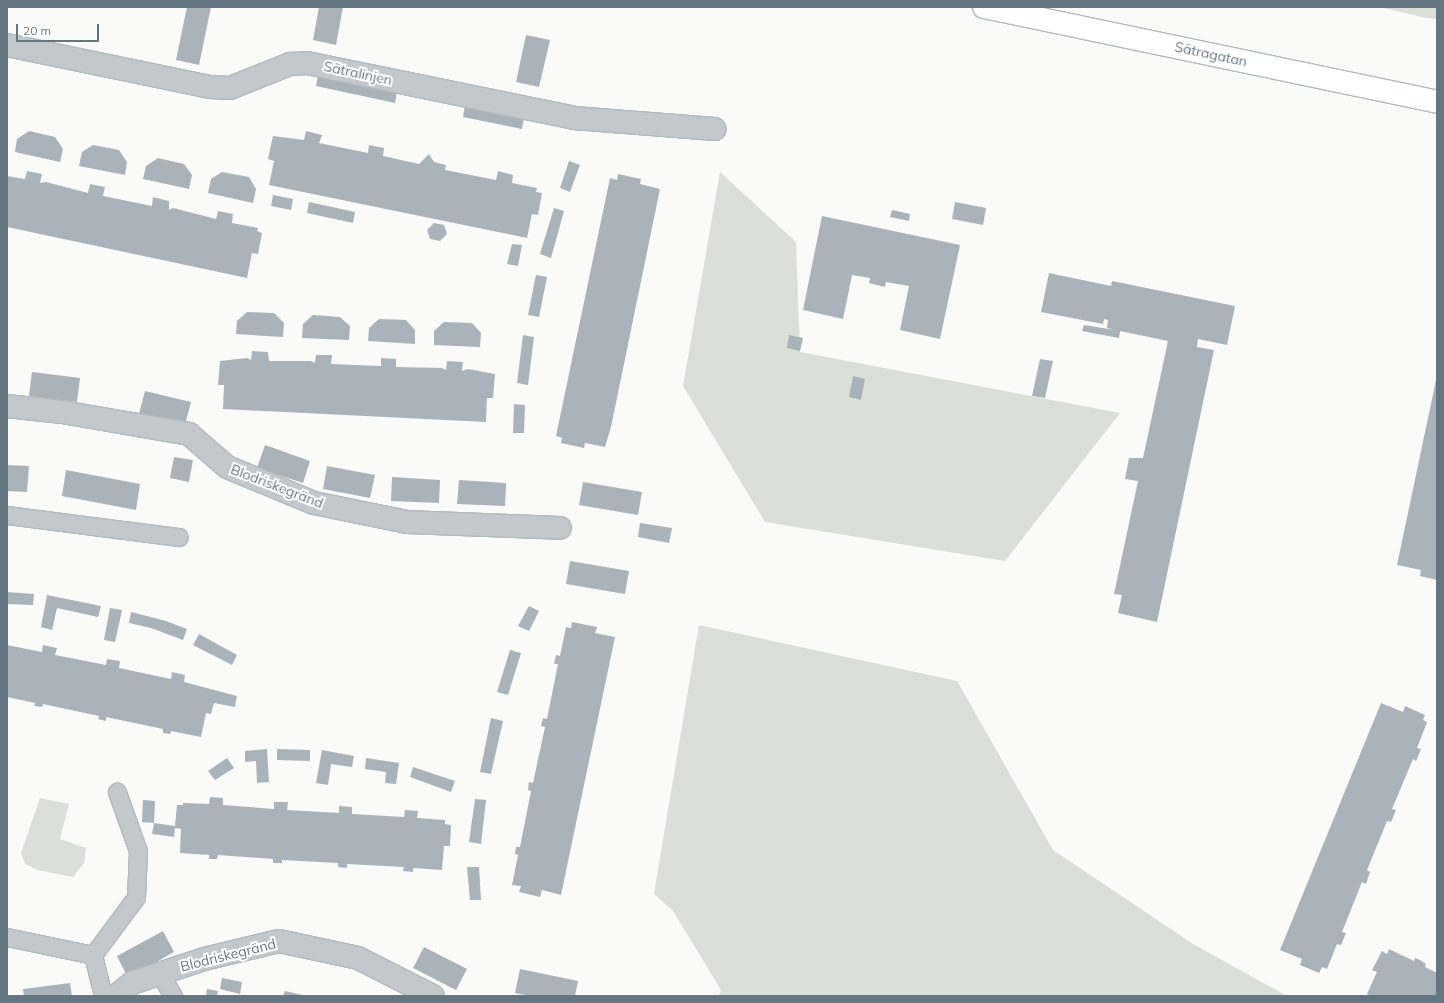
<!DOCTYPE html>
<meta charset="utf-8">
<style>
body{margin:0}
#map{position:relative;width:1444px;height:1003px;overflow:hidden;background:#fafaf8;font-family:Mulish,sans-serif}
div>[style]{position:absolute}
.green>*{inset:0;background:#dadfd7}
.building>*{inset:0;background:#aab3b9}
.roads{filter:drop-shadow(1px 0 #b3babf) drop-shadow(-1px 0 #b3babf) drop-shadow(0 1px #b3babf) drop-shadow(0 -1px #b3babf)}
.lane>*{height:17px;margin:-8.5px;padding:0 8.5px;transform-origin:8.5px;border-radius:8.5px;background:#c3c8cc}
.street>*{height:22px;margin:-11px;padding:0 11px;transform-origin:11px;border-radius:11px;background:#c3c8cc}
.secondary>*{height:22px;margin:-11px;padding:0 11px;transform-origin:11px;border-radius:11px;background:#fff}
span{translate:-50% -50%;white-space:nowrap;text-align:center;line-height:1.15;-webkit-text-stroke:4px #fff;paint-order:stroke}
.street-label{font-size:14px;color:#657683}
.frame{position:absolute;inset:0;border:8px solid #657683;pointer-events:none}
.scale{position:absolute;left:16px;top:24px;width:83px;height:18px;box-sizing:border-box;border:2px solid #657683;border-top:0;padding-left:5px;font-size:12px;line-height:14px;white-space:nowrap;color:#657683;-webkit-text-stroke:3px #fff;paint-order:stroke}
</style>
<div id="map">
<div class="green">
<i style="clip-path:polygon(1380px 7px,1437px 7px,1437px 19px,1426px 18px)"></i>
<i style="clip-path:polygon(720px 172px,796px 242px,800px 352px,1120px 413px,1005px 561px,765px 522px,683px 386px)"></i>
<i style="clip-path:polygon(699px 625px,957px 681px,1053px 850px,1193px 944px,1287px 996px,719px 996px,721px 990px,673px 911px,654px 894px)"></i>
<i style="clip-path:polygon(40px 798px,69px 804px,60px 839px,86px 848px,84px 863px,73px 877px,38px 870px,25px 864px,21px 853px)"></i>
</div>
<div class="building">
<i style="clip-path:polygon(187px 7px,211px 7px,199px 65px,176px 60px)"></i>
<i style="clip-path:polygon(319px 7px,343px 7px,336px 45px,313px 40px)"></i>
<i style="clip-path:polygon(526px 35px,550px 40px,539px 87px,516px 82px)"></i>
<i style="clip-path:polygon(318px 75px,397px 92px,395px 103px,316px 86px)"></i>
<i style="clip-path:polygon(465px 105px,524px 118px,522px 129px,463px 117px)"></i>
<i style="clip-path:polygon(29px 131px,55px 137px,63px 149px,60px 162px,15px 152px,17px 139px)"></i>
<i style="clip-path:polygon(306px 131px,322px 135px,319px 143px,368px 153px,369px 145px,384px 148px,383px 156px,419px 164px,429px 154px,434px 162px,446px 165px,445px 170px,496px 180px,498px 171px,513px 175px,512px 183px,537px 188px,536px 192px,542px 193px,538px 215px,532px 214px,527px 238px,269px 185px,274px 161px,268px 159px,273px 136px,304px 140px)"></i>
<i style="clip-path:polygon(93px 145px,119px 150px,127px 162px,125px 175px,79px 166px,82px 152px)"></i>
<i style="clip-path:polygon(158px 158px,184px 164px,192px 175px,189px 189px,143px 179px,146px 166px)"></i>
<i style="clip-path:polygon(569px 161px,580px 165px,570px 192px,560px 188px)"></i>
<i style="clip-path:polygon(27px 171px,42px 174px,40px 183px,46px 182px,88px 193px,90px 184px,105px 187px,103px 196px,152px 206px,153px 197px,169px 201px,169px 210px,173px 208px,216px 219px,218px 211px,233px 214px,232px 223px,258px 228px,257px 231px,262px 233px,258px 254px,252px 253px,247px 278px,7px 227px,7px 176px,25px 179px)"></i>
<i style="clip-path:polygon(222px 172px,249px 177px,256px 189px,253px 203px,208px 193px,211px 179px)"></i>
<i style="clip-path:polygon(618px 174px,641px 179px,640px 184px,660px 189px,611px 427px,605px 447px,585px 443px,584px 448px,561px 443px,562px 438px,556px 436px,610px 178px,617px 180px)"></i>
<i style="clip-path:polygon(273px 195px,293px 199px,291px 210px,271px 206px)"></i>
<i style="clip-path:polygon(309px 202px,355px 212px,353px 223px,307px 213px)"></i>
<i style="clip-path:polygon(955px 202px,986px 208px,983px 225px,952px 219px)"></i>
<i style="clip-path:polygon(554px 208px,564px 211px,551px 258px,540px 254px)"></i>
<i style="clip-path:polygon(892px 210px,910px 214px,909px 221px,890px 217px)"></i>
<i style="clip-path:polygon(822px 216px,960px 245px,940px 339px,900px 330px,909px 286px,886px 282px,885px 287px,869px 283px,870px 278px,852px 275px,843px 319px,803px 310px)"></i>
<i style="clip-path:polygon(434px 223px,444px 225px,447px 234px,440px 241px,430px 239px,427px 230px)"></i>
<i style="clip-path:polygon(512px 244px,522px 245px,518px 266px,507px 264px)"></i>
<i style="clip-path:polygon(1049px 273px,1111px 286px,1112px 281px,1235px 306px,1227px 345px,1198px 339px,1197px 347px,1214px 350px,1157px 622px,1118px 613px,1122px 595px,1114px 594px,1138px 481px,1125px 479px,1129px 458px,1143px 458px,1168px 341px,1120px 331px,1119px 338px,1082px 331px,1084px 325px,1115px 330px,1107px 328px,1108px 320px,1104px 319px,1103px 324px,1041px 312px)"></i>
<i style="clip-path:polygon(536px 275px,547px 277px,539px 317px,528px 315px)"></i>
<i style="clip-path:polygon(247px 312px,274px 313px,284px 323px,283px 337px,236px 334px,237px 321px)"></i>
<i style="clip-path:polygon(313px 315px,340px 317px,350px 326px,349px 340px,302px 338px,303px 324px)"></i>
<i style="clip-path:polygon(379px 319px,406px 320px,415px 330px,415px 344px,368px 341px,369px 328px)"></i>
<i style="clip-path:polygon(444px 322px,472px 323px,481px 333px,480px 347px,434px 345px,434px 331px)"></i>
<i style="clip-path:polygon(523px 335px,534px 337px,528px 385px,517px 383px)"></i>
<i style="clip-path:polygon(789px 335px,803px 338px,800px 351px,787px 348px)"></i>
<i style="clip-path:polygon(252px 351px,268px 352px,269px 361px,311px 361px,315px 363px,316px 355px,332px 355px,331px 364px,381px 366px,381px 358px,396px 359px,396px 367px,442px 368px,446px 370px,447px 361px,463px 362px,462px 371px,468px 369px,495px 374px,493px 398px,487px 398px,486px 422px,223px 409px,224px 385px,218px 385px,220px 361px,247px 358px,251px 360px)"></i>
<i style="clip-path:polygon(1040px 359px,1053px 361px,1045px 398px,1032px 396px)"></i>
<i style="clip-path:polygon(32px 372px,80px 378px,77px 402px,29px 396px)"></i>
<i style="clip-path:polygon(853px 376px,865px 379px,861px 400px,849px 397px)"></i>
<i style="clip-path:polygon(1436px 380px,1437px 380px,1437px 580px,1420px 576px,1421px 570px,1397px 565px)"></i>
<i style="clip-path:polygon(145px 391px,191px 402px,185px 425px,139px 414px)"></i>
<i style="clip-path:polygon(514px 404px,525px 405px,524px 433px,513px 433px)"></i>
<i style="clip-path:polygon(265px 445px,310px 461px,303px 483px,257px 468px)"></i>
<i style="clip-path:polygon(174px 457px,193px 460px,189px 482px,170px 478px)"></i>
<i style="clip-path:polygon(7px 465px,29px 466px,27px 492px,7px 491px)"></i>
<i style="clip-path:polygon(327px 466px,375px 475px,370px 498px,323px 489px)"></i>
<i style="clip-path:polygon(66px 470px,140px 484px,136px 510px,62px 496px)"></i>
<i style="clip-path:polygon(392px 477px,440px 480px,439px 503px,391px 501px)"></i>
<i style="clip-path:polygon(459px 480px,506px 483px,505px 506px,457px 504px)"></i>
<i style="clip-path:polygon(583px 482px,642px 492px,638px 515px,579px 505px)"></i>
<i style="clip-path:polygon(640px 523px,672px 528px,669px 543px,638px 537px)"></i>
<i style="clip-path:polygon(570px 561px,629px 571px,625px 594px,566px 584px)"></i>
<i style="clip-path:polygon(7px 592px,34px 594px,33px 605px,7px 604px)"></i>
<i style="clip-path:polygon(47px 595px,101px 606px,98px 617px,57px 608px,52px 630px,41px 627px)"></i>
<i style="clip-path:polygon(529px 606px,539px 611px,529px 631px,518px 626px)"></i>
<i style="clip-path:polygon(110px 608px,122px 610px,115px 642px,104px 640px)"></i>
<i style="clip-path:polygon(131px 612px,166px 621px,187px 629px,183px 640px,151px 628px,129px 623px)"></i>
<i style="clip-path:polygon(572px 622px,597px 627px,595px 633px,615px 637px,561px 895px,542px 890px,540px 897px,519px 892px,521px 886px,512px 885px,518px 855px,515px 854px,516px 847px,520px 847px,531px 791px,528px 790px,529px 782px,533px 783px,545px 727px,541px 726px,543px 718px,547px 719px,558px 664px,554px 664px,556px 655px,560px 656px,566px 627px,571px 628px)"></i>
<i style="clip-path:polygon(199px 634px,237px 655px,232px 665px,193px 645px)"></i>
<i style="clip-path:polygon(7px 645px,42px 652px,43px 645px,57px 648px,55px 655px,106px 665px,107px 659px,120px 661px,119px 668px,171px 679px,172px 672px,185px 675px,184px 682px,237px 696px,235px 707px,214px 703px,211px 714px,206px 713px,201px 737px,171px 731px,170px 734px,163px 733px,163px 729px,106px 717px,106px 721px,98px 719px,99px 716px,43px 704px,42px 707px,34px 706px,35px 703px,7px 697px)"></i>
<i style="clip-path:polygon(510px 650px,521px 653px,508px 695px,497px 692px)"></i>
<i style="clip-path:polygon(1381px 703px,1403px 712px,1405px 706px,1425px 715px,1423px 720px,1427px 722px,1417px 748px,1421px 749px,1416px 761px,1413px 759px,1392px 809px,1396px 810px,1391px 822px,1387px 821px,1367px 870px,1370px 872px,1366px 884px,1362px 882px,1342px 932px,1346px 933px,1341px 945px,1337px 944px,1327px 969px,1322px 967px,1319px 973px,1300px 965px,1302px 959px,1280px 950px)"></i>
<i style="clip-path:polygon(491px 718px,503px 721px,491px 774px,480px 772px)"></i>
<i style="clip-path:polygon(267px 749px,269px 782px,257px 783px,256px 761px,245px 762px,245px 751px)"></i>
<i style="clip-path:polygon(277px 749px,310px 750px,310px 761px,277px 760px)"></i>
<i style="clip-path:polygon(322px 750px,354px 756px,352px 767px,331px 764px,328px 785px,316px 783px)"></i>
<i style="clip-path:polygon(227px 758px,234px 768px,215px 780px,208px 771px)"></i>
<i style="clip-path:polygon(366px 758px,399px 763px,396px 784px,385px 783px,386px 772px,365px 769px)"></i>
<i style="clip-path:polygon(413px 767px,455px 781px,451px 792px,410px 777px)"></i>
<i style="clip-path:polygon(210px 797px,223px 798px,223px 805px,274px 809px,274px 802px,288px 802px,287px 810px,339px 813px,339px 806px,352px 807px,352px 814px,404px 817px,405px 810px,418px 811px,417px 818px,445px 820px,445px 824px,451px 825px,450px 846px,444px 846px,442px 870px,413px 868px,413px 872px,403px 871px,404px 867px,347px 864px,347px 868px,338px 867px,338px 863px,282px 860px,282px 863px,273px 863px,273px 859px,218px 855px,217px 859px,209px 859px,209px 855px,180px 853px,181px 829px,175px 828px,174px 837px,152px 834px,154px 823px,175px 826px,177px 805px,183px 805px,183px 803px,209px 804px)"></i>
<i style="clip-path:polygon(475px 799px,486px 800px,481px 844px,469px 842px)"></i>
<i style="clip-path:polygon(143px 800px,155px 801px,154px 823px,142px 822px)"></i>
<i style="clip-path:polygon(467px 867px,479px 867px,481px 900px,470px 900px)"></i>
<i style="clip-path:polygon(163px 931px,174px 952px,128px 978px,117px 956px)"></i>
<i style="clip-path:polygon(424px 947px,467px 969px,456px 990px,413px 968px)"></i>
<i style="clip-path:polygon(1389px 949px,1414px 961px,1415px 958px,1420px 960px,1426px 964px,1425px 967px,1437px 973px,1437px 996px,1371px 996px,1367px 994px,1377px 972px,1372px 970px,1382px 951px,1387px 954px)"></i>
<i style="clip-path:polygon(520px 969px,578px 981px,575px 996px,531px 996px,515px 993px)"></i>
<i style="clip-path:polygon(222px 978px,242px 982px,240px 994px,220px 989px)"></i>
<i style="clip-path:polygon(70px 983px,72px 996px,24px 996px,23px 989px)"></i>
<i style="clip-path:polygon(207px 989px,218px 991px,217px 996px,206px 996px)"></i>
<i style="clip-path:polygon(285px 991px,302px 995px,302px 996px,283px 996px)"></i>
</div>
<div class="roads">
<div class="lane">
<i style="left:7px;top:515px;width:173px;rotate:7.3deg"></i>
<i style="left:7px;top:937px;width:88px;rotate:11.8deg"></i>
<i style="left:93px;top:955px;width:42px;rotate:76.3deg"></i>
<i style="left:93px;top:955px;width:72px;rotate:-53.4deg"></i>
<i style="left:136px;top:897px;width:46px;rotate:-87.5deg"></i>
<i style="left:138px;top:851px;width:63px;rotate:-109.6deg"></i>
<i style="left:160px;top:974px;width:26px;rotate:59deg"></i>
</div>
<div class="street">
<i style="left:7px;top:45px;width:206px;rotate:11.7deg"></i>
<i style="left:209px;top:87px;width:21px;rotate:3deg"></i>
<i style="left:230px;top:88px;width:65px;rotate:-21.8deg"></i>
<i style="left:290px;top:64px;width:17px;rotate:-3deg"></i>
<i style="left:307px;top:63px;width:273px;rotate:11.6deg"></i>
<i style="left:574px;top:118px;width:141px;rotate:4.5deg"></i>
<i style="left:7px;top:406px;width:55px;rotate:6.2deg"></i>
<i style="left:62px;top:412px;width:129px;rotate:9.8deg"></i>
<i style="left:189px;top:434px;width:50px;rotate:41deg"></i>
<i style="left:227px;top:467px;width:94px;rotate:22.5deg"></i>
<i style="left:314px;top:503px;width:95px;rotate:11.5deg"></i>
<i style="left:407px;top:522px;width:153px;rotate:2.2deg"></i>
<i style="left:116px;top:996px;width:21px;rotate:-39deg"></i>
<i style="left:132px;top:983px;width:76px;rotate:-18.4deg"></i>
<i style="left:204px;top:959px;width:77px;rotate:-13.5deg"></i>
<i style="left:279px;top:941px;width:81px;rotate:12.1deg"></i>
<i style="left:358px;top:958px;width:84px;rotate:26.9deg"></i>
</div>
<div class="secondary">
<i style="left:984px;top:7px;width:463px;rotate:11.8deg"></i>
</div>
</div>
<div class="street-label">
<span style="left:1211px;top:54px;rotate:12deg">Sätragatan</span>
<span style="left:358px;top:73px;rotate:12deg">Sätralinjen</span>
<span style="left:277px;top:486px;rotate:21deg">Blodriskegränd</span>
<span style="left:228px;top:955px;rotate:-14deg">Blodriskegränd</span>
</div>
<div class="frame"></div>
<div class="scale">20 m</div>
</div>
